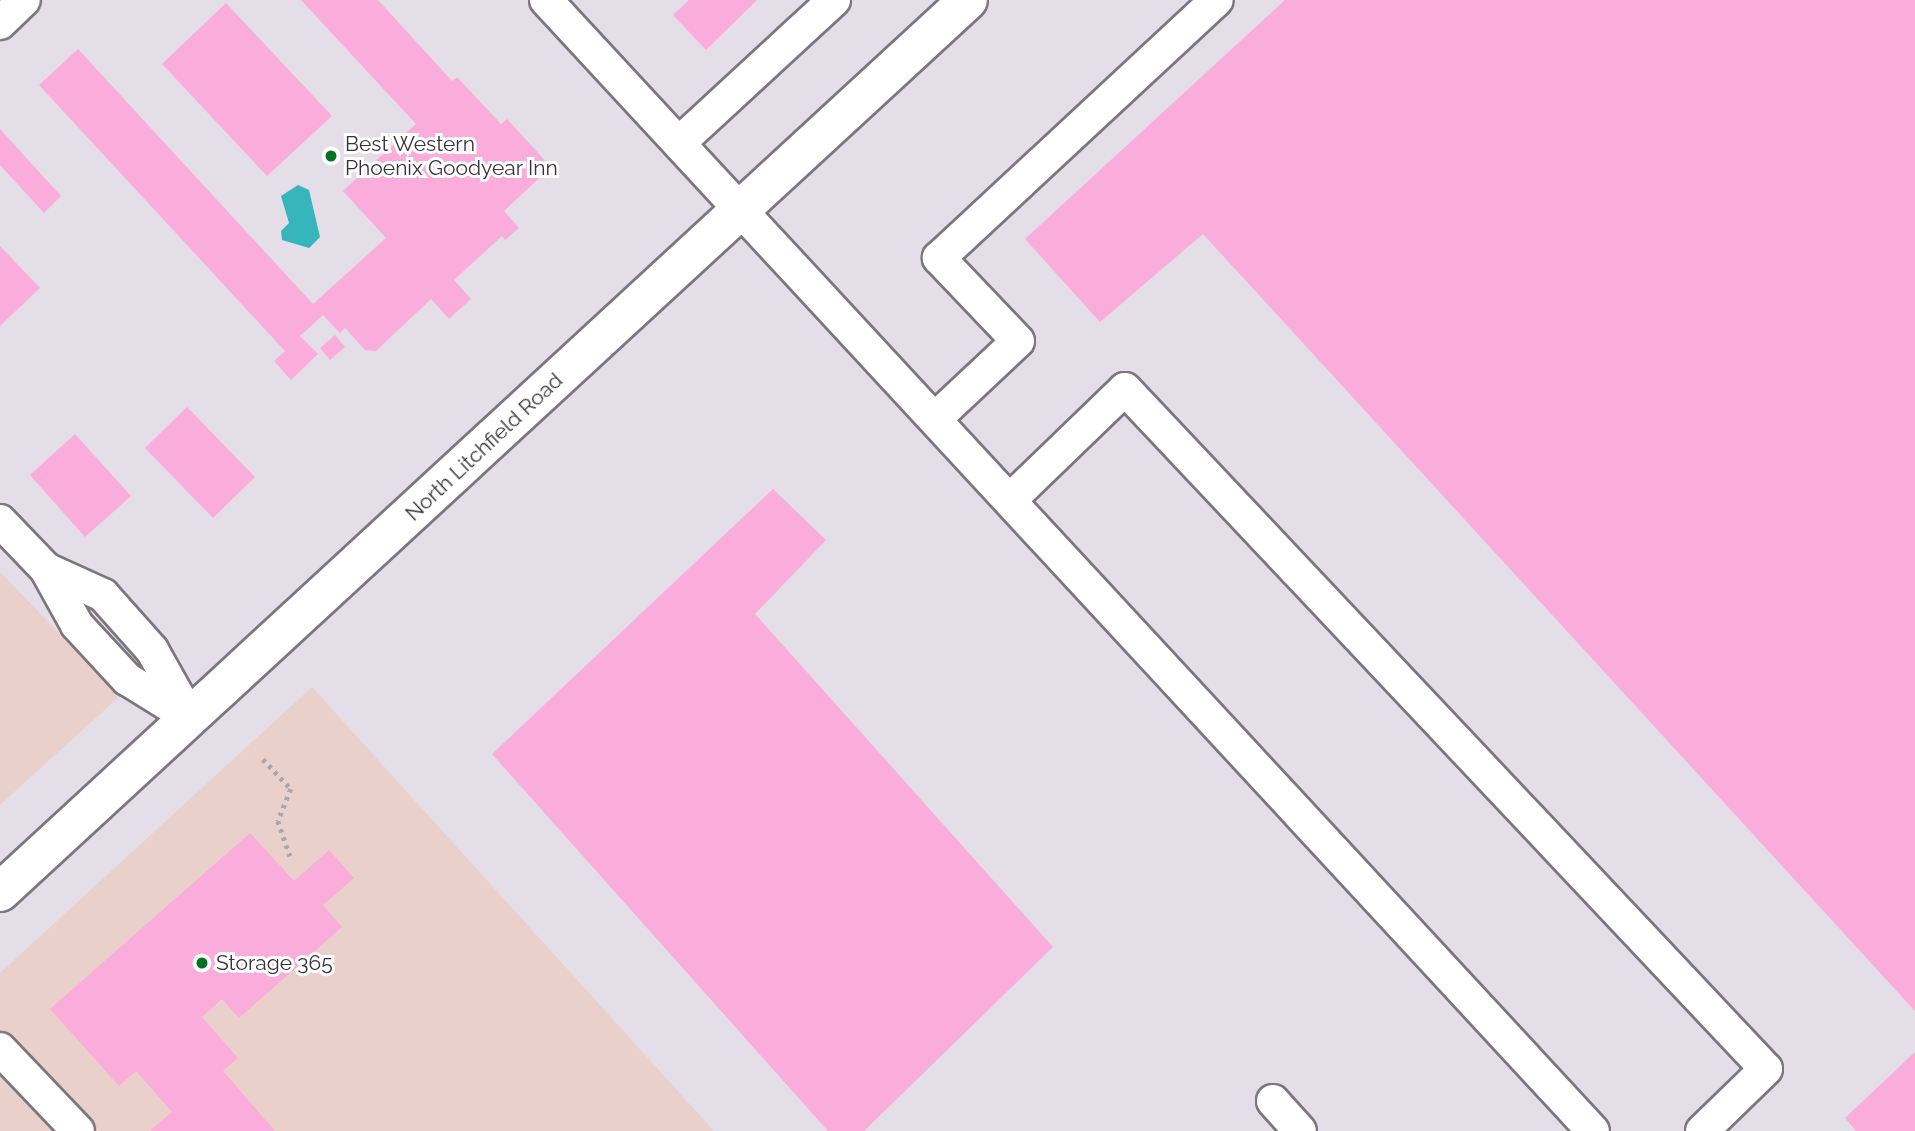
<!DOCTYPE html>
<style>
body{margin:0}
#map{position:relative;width:1915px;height:1131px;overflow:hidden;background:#e4dee8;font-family:Raleway,sans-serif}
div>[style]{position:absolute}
.commercial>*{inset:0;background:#ead0cb}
.water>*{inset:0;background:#36b5bd}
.building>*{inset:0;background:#faacda}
.path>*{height:4.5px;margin-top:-2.25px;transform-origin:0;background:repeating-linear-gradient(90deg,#aba6ae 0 3.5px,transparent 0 8.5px)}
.roads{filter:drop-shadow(2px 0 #7c767f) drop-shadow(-2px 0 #7c767f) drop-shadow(0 2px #7c767f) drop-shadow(0 -2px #7c767f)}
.minor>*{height:32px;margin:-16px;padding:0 16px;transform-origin:16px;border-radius:16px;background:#fff}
.major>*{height:38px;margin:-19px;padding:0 19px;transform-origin:19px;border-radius:19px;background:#fff}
.dots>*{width:19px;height:19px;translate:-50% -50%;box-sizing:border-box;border:4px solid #fff;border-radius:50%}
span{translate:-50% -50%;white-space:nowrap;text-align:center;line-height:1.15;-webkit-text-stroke:6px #fff;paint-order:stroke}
.poi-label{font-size:21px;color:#373438}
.left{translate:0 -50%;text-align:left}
.street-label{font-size:21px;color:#373438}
</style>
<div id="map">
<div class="commercial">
<i style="clip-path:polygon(0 572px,120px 696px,0 805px)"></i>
<i style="clip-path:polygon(312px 687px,714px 1131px,0 1131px,0 973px)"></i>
</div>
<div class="water">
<i style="clip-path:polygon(298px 185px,309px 190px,320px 237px,309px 248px,282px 240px,281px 231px,289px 223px,281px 196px)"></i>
</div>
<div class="building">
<i style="clip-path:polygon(301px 0,378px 0,452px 81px,457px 77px,501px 124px,507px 119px,551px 167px,504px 211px,519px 228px,505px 240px,502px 236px,454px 280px,471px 299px,449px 319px,431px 299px,376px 351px,365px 350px,345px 328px,340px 333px,323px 315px,300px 336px,318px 354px,291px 380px,274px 361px,285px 351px,39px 85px,78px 49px,313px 304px,386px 238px,343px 191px,416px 124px)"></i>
<i style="clip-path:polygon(689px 0,757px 0,706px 50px,673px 15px)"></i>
<i style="clip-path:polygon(1285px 0,1915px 0,1915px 1011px,1203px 234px,1100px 322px,1025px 239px)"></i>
<i style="clip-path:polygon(226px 3px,332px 116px,267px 176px,162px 64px)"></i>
<i style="clip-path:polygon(0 129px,61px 196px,44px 213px,0 165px)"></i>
<i style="clip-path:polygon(0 246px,40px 288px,0 326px)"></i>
<i style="clip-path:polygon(335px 335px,345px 347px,330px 360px,320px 348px)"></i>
<i style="clip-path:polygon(187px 407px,255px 477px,213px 518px,145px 448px)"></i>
<i style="clip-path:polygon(75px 434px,131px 496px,85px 537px,30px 475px)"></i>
<i style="clip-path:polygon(773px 489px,826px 540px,755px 614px,1053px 947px,864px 1131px,828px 1131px,492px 754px)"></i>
<i style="clip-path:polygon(250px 833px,294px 881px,329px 850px,354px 878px,323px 905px,342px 927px,239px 1018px,222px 999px,202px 1017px,238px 1058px,223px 1071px,275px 1131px,150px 1131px,172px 1112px,136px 1071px,119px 1086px,50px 1009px)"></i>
<i style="clip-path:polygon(1915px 1052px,1915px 1131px,1856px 1131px,1845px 1118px)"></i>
</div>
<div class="path">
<i style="left:263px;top:759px;width:41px;rotate:47deg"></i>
<i style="left:291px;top:789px;width:35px;rotate:112deg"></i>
<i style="left:278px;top:821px;width:37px;rotate:71deg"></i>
</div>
<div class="roads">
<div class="minor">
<i style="left:546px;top:0;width:1541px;rotate:47.21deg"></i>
<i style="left:0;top:23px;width:33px;rotate:-44deg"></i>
<i style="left:679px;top:143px;width:211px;rotate:-42.7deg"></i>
<i style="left:936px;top:418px;width:112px;rotate:-43.2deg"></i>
<i style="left:1018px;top:341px;width:115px;rotate:-133.6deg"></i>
<i style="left:939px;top:258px;width:379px;rotate:-42.9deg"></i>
<i style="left:1011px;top:499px;width:158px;rotate:-44deg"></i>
<i style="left:1125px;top:389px;width:934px;rotate:46.69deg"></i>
<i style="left:1766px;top:1069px;width:89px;rotate:135.9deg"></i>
<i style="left:0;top:521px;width:66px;rotate:46.2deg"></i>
<i style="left:46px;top:569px;width:64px;rotate:61deg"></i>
<i style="left:77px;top:625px;width:74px;rotate:47.2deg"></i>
<i style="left:127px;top:679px;width:74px;rotate:31.8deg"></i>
<i style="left:46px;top:569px;width:63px;rotate:24.5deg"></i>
<i style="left:103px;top:595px;width:74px;rotate:48.3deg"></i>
<i style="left:152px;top:650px;width:76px;rotate:60.7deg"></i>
<i style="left:0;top:1049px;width:113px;rotate:46.4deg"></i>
<i style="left:1273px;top:1101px;width:40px;rotate:48deg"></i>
</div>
<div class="major">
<i style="left:0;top:892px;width:1316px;rotate:-42.66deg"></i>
</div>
</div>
<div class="dots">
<i style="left:331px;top:156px;background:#047224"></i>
<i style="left:202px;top:963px;background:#047224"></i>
</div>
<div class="poi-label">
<span class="left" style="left:345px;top:156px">Best Western<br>Phoenix Goodyear Inn</span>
<span class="left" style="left:216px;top:963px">Storage 365</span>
</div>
<div class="street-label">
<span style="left:484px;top:447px;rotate:-43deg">North Litchfield Road</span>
</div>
</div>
